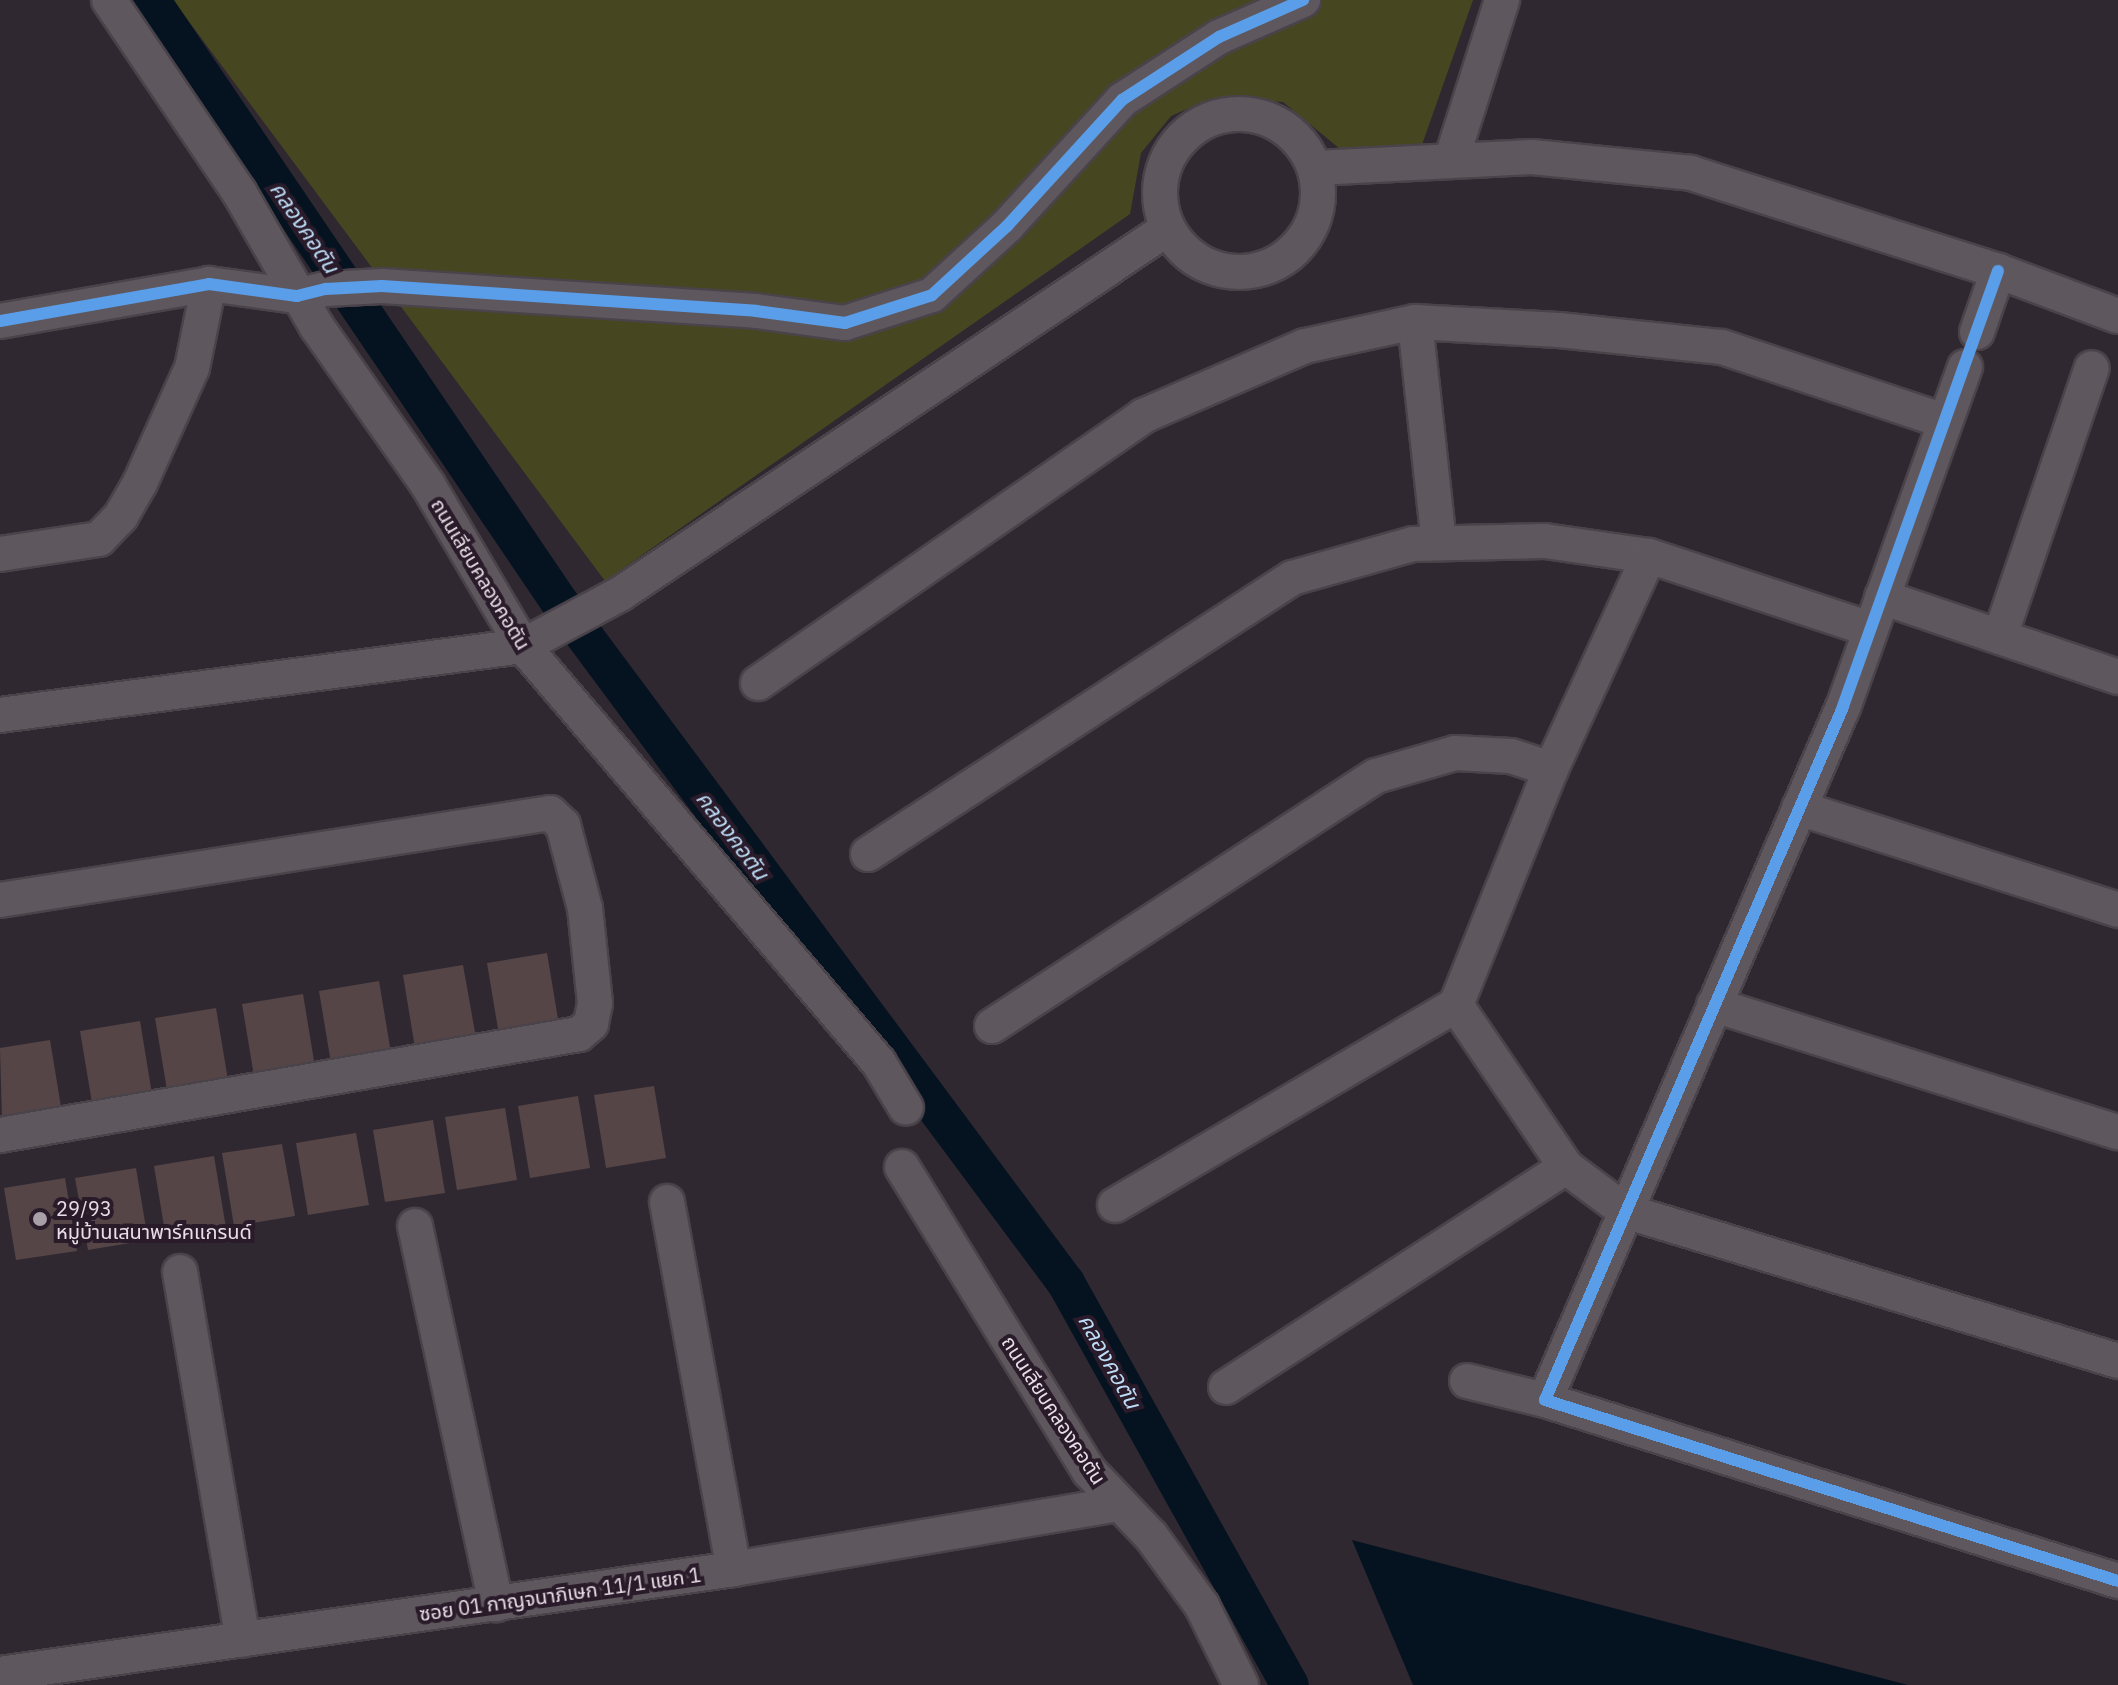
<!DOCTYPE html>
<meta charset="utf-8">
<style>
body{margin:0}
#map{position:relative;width:2118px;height:1685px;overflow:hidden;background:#302830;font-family:"IBM Plex Sans","Noto Sans Thai",sans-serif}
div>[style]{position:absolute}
.green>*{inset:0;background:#464720}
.water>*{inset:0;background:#051320}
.canal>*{height:38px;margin:-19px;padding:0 19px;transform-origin:19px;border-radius:19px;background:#051320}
.building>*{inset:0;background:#554547}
.roads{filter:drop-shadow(2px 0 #4a434a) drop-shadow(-2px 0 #4a434a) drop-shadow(0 2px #4a434a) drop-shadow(0 -2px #4a434a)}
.minor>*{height:34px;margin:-17px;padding:0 17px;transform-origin:17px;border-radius:17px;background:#5e585e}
.minor>.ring{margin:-17px;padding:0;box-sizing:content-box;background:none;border:34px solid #5e585e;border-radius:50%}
.cycleway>*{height:12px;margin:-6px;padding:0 6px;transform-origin:6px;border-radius:6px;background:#5a9eea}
.dots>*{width:22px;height:22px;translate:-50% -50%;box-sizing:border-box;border:4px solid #2a1b2a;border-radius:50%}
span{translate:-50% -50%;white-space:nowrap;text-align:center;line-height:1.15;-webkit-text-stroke:8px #2a1b2a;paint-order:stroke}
.street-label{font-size:20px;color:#e9dfe8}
.poi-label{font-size:20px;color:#e9dfe8}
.left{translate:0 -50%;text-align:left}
.water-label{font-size:22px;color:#bdddf7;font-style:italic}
</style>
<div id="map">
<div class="green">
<i style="clip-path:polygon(173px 0,1473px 0,1418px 156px,1345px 153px,1283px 102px,1212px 98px,1171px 116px,1141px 153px,1130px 214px,605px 581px)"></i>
</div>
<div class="water">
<i style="clip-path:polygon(1352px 1540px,1908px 1685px,1413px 1685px)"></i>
</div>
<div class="canal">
<i style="left:151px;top:0;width:729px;rotate:55.85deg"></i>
<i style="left:560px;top:603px;width:848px;rotate:53.35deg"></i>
<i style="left:1066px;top:1283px;width:460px;rotate:60.9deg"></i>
</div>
<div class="building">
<i style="clip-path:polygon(547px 953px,559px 1025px,499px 1035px,487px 963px)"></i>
<i style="clip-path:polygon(463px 965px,476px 1038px,415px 1048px,403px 975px)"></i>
<i style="clip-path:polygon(379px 981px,391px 1053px,331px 1063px,319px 991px)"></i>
<i style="clip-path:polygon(303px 994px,315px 1067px,254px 1076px,242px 1004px)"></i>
<i style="clip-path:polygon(216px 1008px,228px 1080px,167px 1090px,155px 1018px)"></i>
<i style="clip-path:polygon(140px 1021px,152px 1094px,92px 1103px,80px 1031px)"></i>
<i style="clip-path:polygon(50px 1040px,62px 1113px,2px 1122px,0 1048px)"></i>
<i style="clip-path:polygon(654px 1086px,666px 1158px,606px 1168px,594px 1095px)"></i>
<i style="clip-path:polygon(578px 1096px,590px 1168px,530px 1178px,518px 1106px)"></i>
<i style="clip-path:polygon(505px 1108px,517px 1180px,457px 1190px,445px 1117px)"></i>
<i style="clip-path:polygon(433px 1120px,445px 1193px,385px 1202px,373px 1130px)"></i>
<i style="clip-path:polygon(356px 1133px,369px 1205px,308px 1215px,296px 1143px)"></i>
<i style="clip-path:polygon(282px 1144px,295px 1216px,234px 1226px,222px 1153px)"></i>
<i style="clip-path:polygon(214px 1156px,226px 1228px,166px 1238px,154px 1166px)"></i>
<i style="clip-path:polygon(136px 1168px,148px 1240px,88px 1250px,75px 1178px)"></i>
<i style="clip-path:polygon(65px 1178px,77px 1251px,16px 1260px,4px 1188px)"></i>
</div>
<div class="roads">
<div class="minor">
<i style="left:109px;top:0;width:232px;rotate:55.9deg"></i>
<i style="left:239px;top:192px;width:156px;rotate:60deg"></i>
<i style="left:317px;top:327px;width:193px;rotate:54.9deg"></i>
<i style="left:428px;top:485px;width:187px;rotate:59.5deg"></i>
<i style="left:523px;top:646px;width:548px;rotate:49.51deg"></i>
<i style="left:879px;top:1063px;width:52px;rotate:59deg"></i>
<i class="ring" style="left:1160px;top:114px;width:124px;height:124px"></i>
<i style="left:1451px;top:161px;width:169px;rotate:-72.4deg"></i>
<i style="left:1316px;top:168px;width:216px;rotate:-2.9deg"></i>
<i style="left:1532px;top:157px;width:160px;rotate:5.7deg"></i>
<i style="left:1691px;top:173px;width:322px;rotate:17.7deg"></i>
<i style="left:1998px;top:271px;width:128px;rotate:20.6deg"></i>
<i style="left:0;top:321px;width:212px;rotate:-10deg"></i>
<i style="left:209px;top:284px;width:89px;rotate:7.8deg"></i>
<i style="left:297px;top:296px;width:30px;rotate:-14deg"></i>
<i style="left:326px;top:289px;width:56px;rotate:-3.1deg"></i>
<i style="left:382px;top:286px;width:375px;rotate:3.8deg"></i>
<i style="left:756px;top:311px;width:90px;rotate:7.7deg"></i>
<i style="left:845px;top:323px;width:91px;rotate:-17.8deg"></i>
<i style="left:932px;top:295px;width:102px;rotate:-42.6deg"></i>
<i style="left:1007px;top:226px;width:171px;rotate:-47.6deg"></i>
<i style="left:1122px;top:100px;width:116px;rotate:-33deg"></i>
<i style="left:1219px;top:37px;width:92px;rotate:-23.8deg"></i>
<i style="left:1415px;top:322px;width:222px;rotate:83.8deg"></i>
<i style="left:1977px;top:332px;width:65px;rotate:-71deg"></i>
<i style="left:1965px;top:367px;width:361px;rotate:109.7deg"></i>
<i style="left:1843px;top:707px;width:754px;rotate:113.27deg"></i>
<i style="left:1545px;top:1400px;width:601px;rotate:17.53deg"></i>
<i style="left:0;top:554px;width:100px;rotate:-8.6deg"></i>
<i style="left:99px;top:539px;width:32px;rotate:-46deg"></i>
<i style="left:121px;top:516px;width:38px;rotate:-60deg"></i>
<i style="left:140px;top:483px;width:126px;rotate:-65.7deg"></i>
<i style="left:192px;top:368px;width:86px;rotate:-78.6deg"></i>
<i style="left:1882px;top:597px;width:249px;rotate:18.7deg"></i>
<i style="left:2000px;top:636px;width:283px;rotate:-71.1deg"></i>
<i style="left:758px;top:683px;width:469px;rotate:-34.7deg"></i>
<i style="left:1143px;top:416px;width:176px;rotate:-23.4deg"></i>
<i style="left:1305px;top:346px;width:113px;rotate:-12.3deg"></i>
<i style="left:1415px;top:322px;width:144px;rotate:3.2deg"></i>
<i style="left:1559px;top:330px;width:164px;rotate:6deg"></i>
<i style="left:1722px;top:347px;width:235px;rotate:18.4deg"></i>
<i style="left:0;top:715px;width:528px;rotate:-7.52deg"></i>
<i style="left:523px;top:646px;width:110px;rotate:-28.2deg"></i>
<i style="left:620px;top:594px;width:658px;rotate:-33.71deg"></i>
<i style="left:1799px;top:808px;width:335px;rotate:17.7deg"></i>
<i style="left:868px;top:854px;width:506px;rotate:-33.06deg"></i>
<i style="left:1292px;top:578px;width:126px;rotate:-15.7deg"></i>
<i style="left:1413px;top:544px;width:132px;rotate:-1.3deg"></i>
<i style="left:1545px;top:541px;width:105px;rotate:8.2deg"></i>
<i style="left:1649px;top:556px;width:233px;rotate:18.3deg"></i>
<i style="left:0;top:900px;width:557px;rotate:-8.99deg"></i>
<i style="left:550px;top:813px;width:18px;rotate:43deg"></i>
<i style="left:563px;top:825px;width:86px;rotate:75.2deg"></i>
<i style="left:585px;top:908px;width:96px;rotate:84deg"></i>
<i style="left:595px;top:1003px;width:21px;rotate:101deg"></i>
<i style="left:591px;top:1024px;width:16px;rotate:140deg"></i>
<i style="left:579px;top:1034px;width:588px;rotate:170.1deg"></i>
<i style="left:1456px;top:1005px;width:196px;rotate:55.8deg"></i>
<i style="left:1566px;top:1167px;width:74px;rotate:36.7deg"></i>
<i style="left:1625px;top:1211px;width:515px;rotate:16.92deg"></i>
<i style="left:1714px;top:1005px;width:423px;rotate:17.5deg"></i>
<i style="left:992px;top:1026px;width:458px;rotate:-33.1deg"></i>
<i style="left:1376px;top:776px;width:82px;rotate:-16.2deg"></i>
<i style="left:1455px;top:753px;width:56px;rotate:3.1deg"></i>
<i style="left:1511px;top:756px;width:42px;rotate:18deg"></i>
<i style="left:902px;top:1167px;width:357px;rotate:58.4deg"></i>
<i style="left:1089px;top:1471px;width:90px;rotate:46.4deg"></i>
<i style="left:1151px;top:1536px;width:87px;rotate:53.9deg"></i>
<i style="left:1202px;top:1606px;width:88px;rotate:63.7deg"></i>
<i style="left:667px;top:1202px;width:373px;rotate:79.7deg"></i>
<i style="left:1115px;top:1205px;width:395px;rotate:-30.4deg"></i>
<i style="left:1456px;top:1005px;width:254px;rotate:-68.1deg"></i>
<i style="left:1551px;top:769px;width:234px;rotate:-65.3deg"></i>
<i style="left:415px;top:1226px;width:387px;rotate:77.9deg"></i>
<i style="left:180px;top:1272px;width:373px;rotate:80.3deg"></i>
<i style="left:1467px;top:1381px;width:80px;rotate:13.7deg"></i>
<i style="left:1226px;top:1387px;width:405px;rotate:-32.9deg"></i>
<i style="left:0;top:1674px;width:741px;rotate:-8.14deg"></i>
<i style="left:734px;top:1569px;width:388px;rotate:-9.6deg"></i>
</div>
</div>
<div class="cycleway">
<i style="left:1998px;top:271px;width:463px;rotate:109.6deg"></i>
<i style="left:1843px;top:707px;width:754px;rotate:113.27deg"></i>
<i style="left:1545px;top:1400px;width:601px;rotate:17.53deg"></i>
<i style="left:0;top:321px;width:212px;rotate:-10deg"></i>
<i style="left:209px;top:284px;width:89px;rotate:7.8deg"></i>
<i style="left:297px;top:296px;width:30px;rotate:-14deg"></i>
<i style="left:326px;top:289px;width:56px;rotate:-3.1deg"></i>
<i style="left:382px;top:286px;width:375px;rotate:3.8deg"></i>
<i style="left:756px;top:311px;width:90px;rotate:7.7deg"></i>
<i style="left:845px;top:323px;width:91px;rotate:-17.8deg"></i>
<i style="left:932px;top:295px;width:102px;rotate:-42.6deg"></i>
<i style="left:1007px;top:226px;width:171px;rotate:-47.6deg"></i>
<i style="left:1122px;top:100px;width:116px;rotate:-33deg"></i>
<i style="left:1219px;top:37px;width:92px;rotate:-23.8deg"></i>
</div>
<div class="dots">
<i style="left:40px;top:1219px;background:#a89fa8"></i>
</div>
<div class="street-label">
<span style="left:481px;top:574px;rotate:59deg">ถนนเลียบคลองคอตัน</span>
<span style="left:1054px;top:1410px;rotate:57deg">ถนนเลียบคลองคอตัน</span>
<span style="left:560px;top:1594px;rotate:-8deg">ซอย 01 กาญจนาภิเษก 11/1 แยก 1</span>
</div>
<div class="poi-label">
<span class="left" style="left:56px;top:1220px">29/93<br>หมู่บ้านเสนาพาร์คแกรนด์</span>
</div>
<div class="water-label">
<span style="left:305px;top:227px;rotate:56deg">คลองคอตัน</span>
<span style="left:733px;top:835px;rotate:53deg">คลองคอตัน</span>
<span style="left:1110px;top:1361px;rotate:61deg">คลองคอตัน</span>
</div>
</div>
